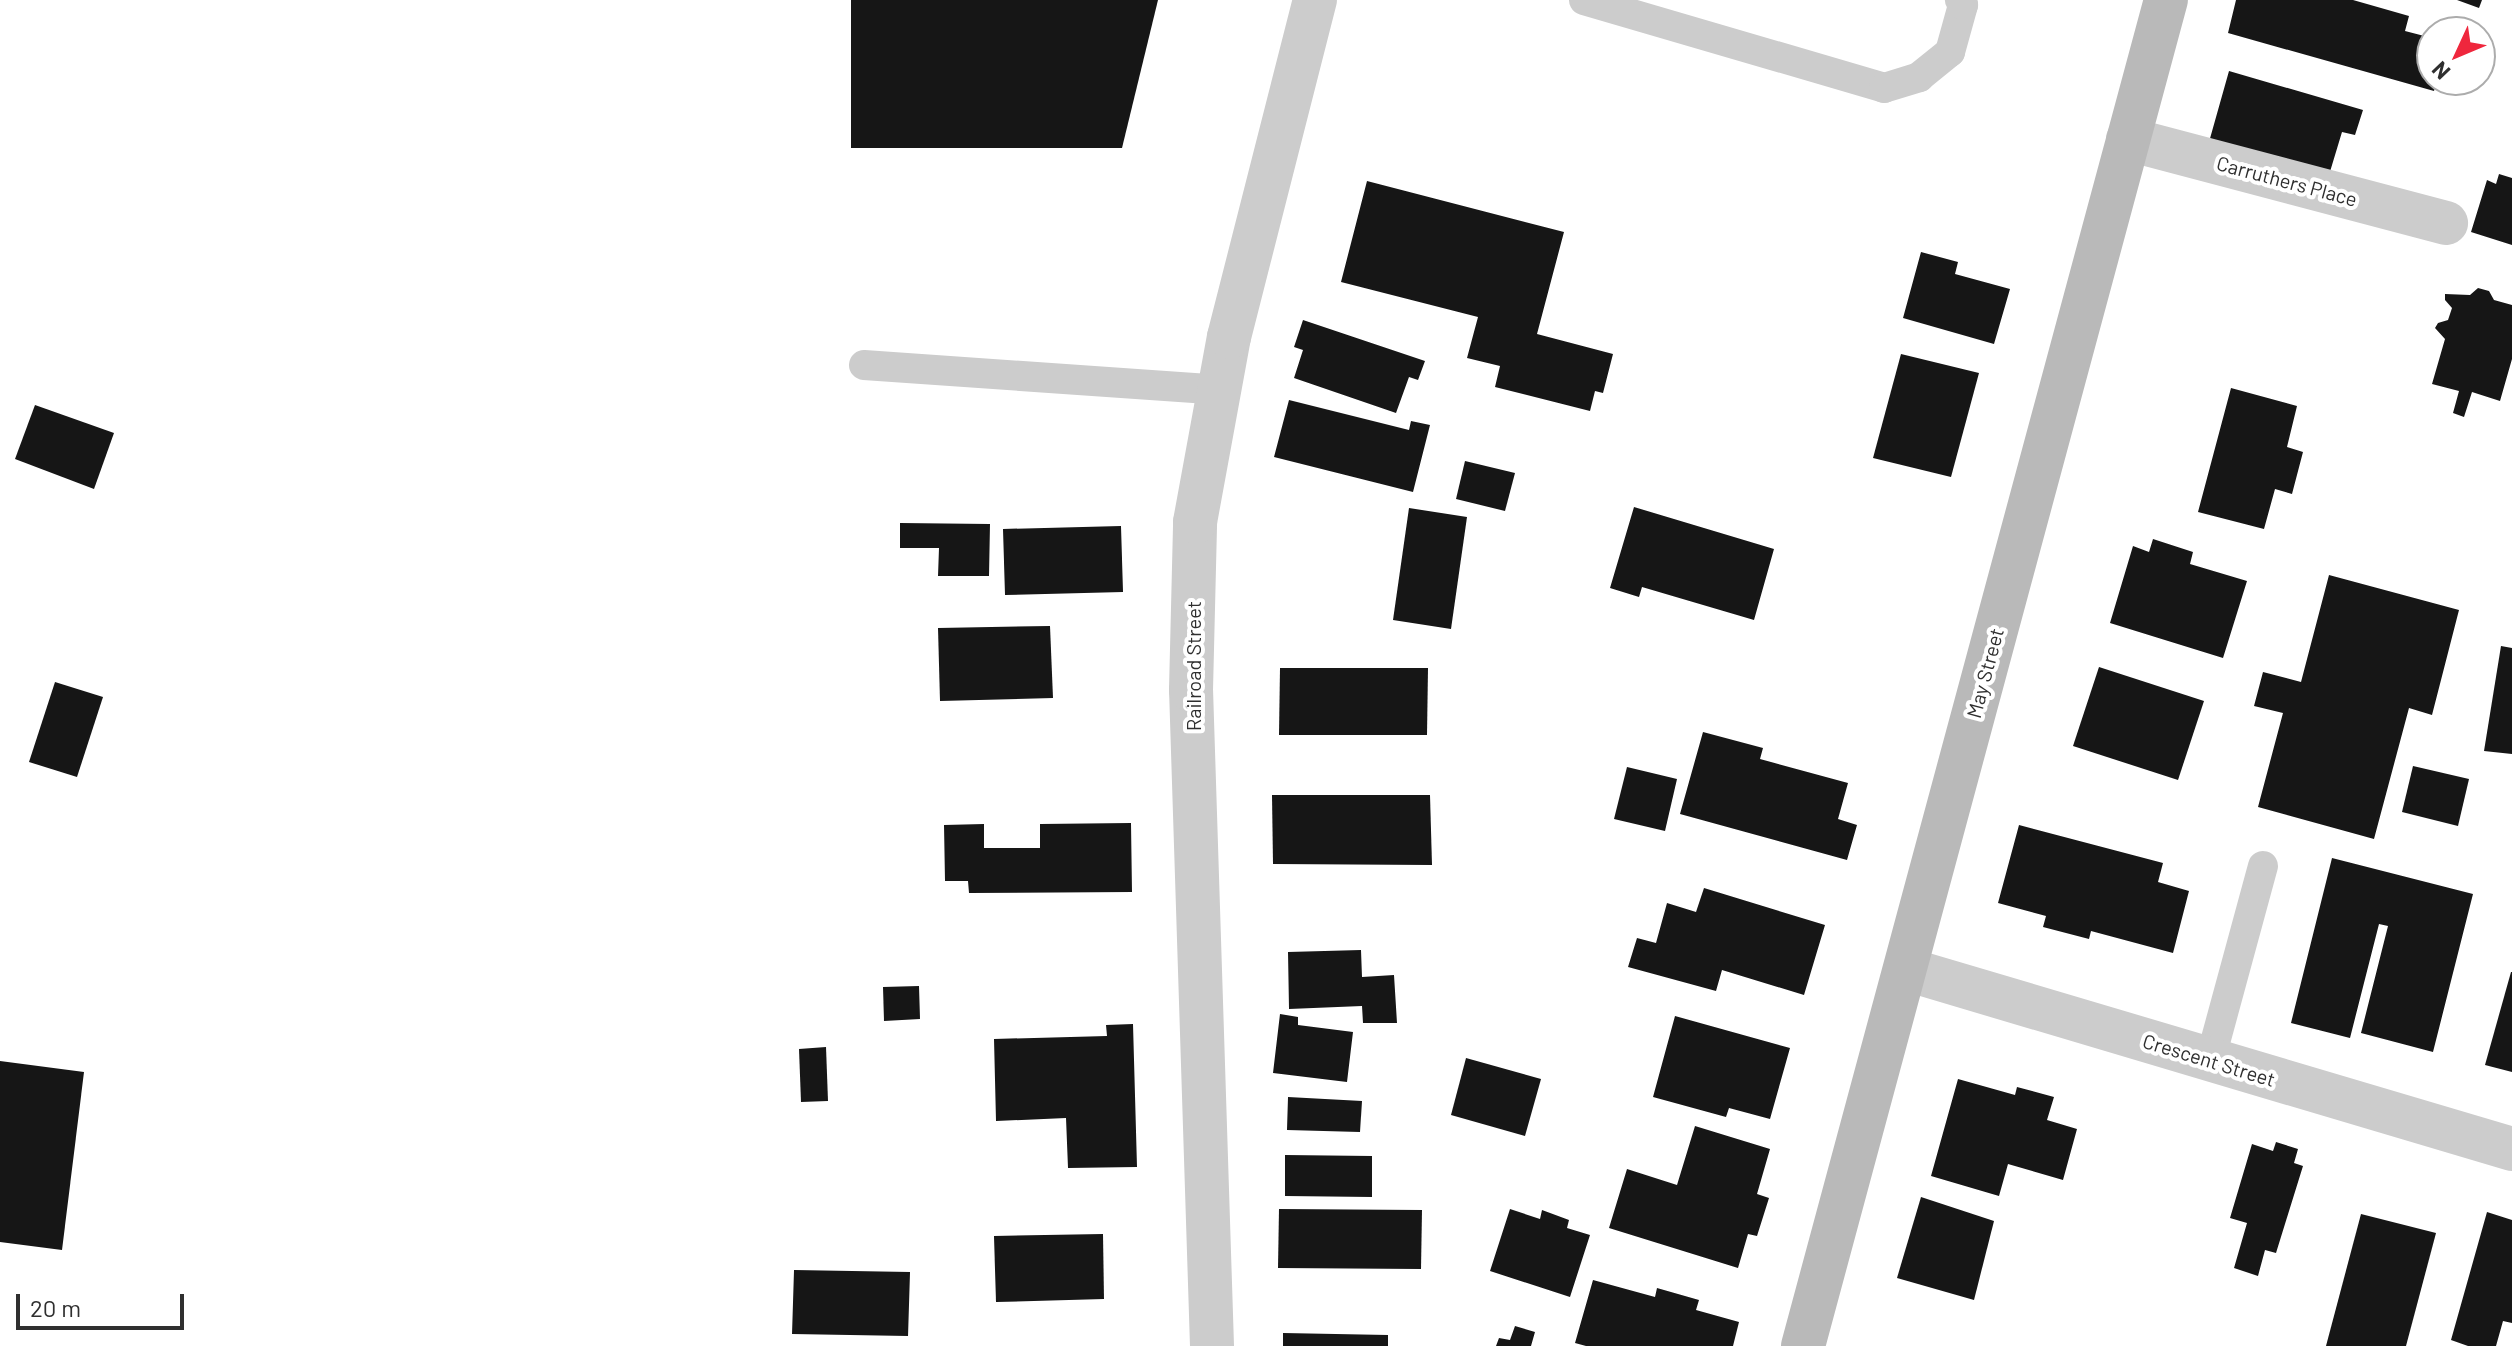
<!DOCTYPE html>
<style>
body{margin:0}
#map{position:relative;width:2512px;height:1346px;overflow:hidden;background:#fff;font-family:Barlow,sans-serif}
div>[style]{position:absolute}
.building>*{inset:0;background:#161616}
.lane>*{height:30px;margin:-15px;padding:0 15px;transform-origin:15px;border-radius:15px;background:#ccc}
.street>*{height:44px;margin:-22px;padding:0 22px;transform-origin:22px;border-radius:22px;background:#ccc}
.secondary>*{height:44px;margin:-22px;padding:0 22px;transform-origin:22px;border-radius:22px;background:#b9b9b9}
span{translate:-50% -50%;white-space:nowrap;text-align:center;line-height:1.15;-webkit-text-stroke:8px #fff;paint-order:stroke}
.street-label{font-size:20px;color:#2f2f2f}
.north{position:absolute;left:2416px;top:16px;width:80px;height:80px;box-sizing:border-box;background:#fff;border:2px solid #acacac;border-radius:50%;rotate:226deg;font-size:22px;font-weight:700;line-height:32px;text-align:center;color:#2f2f2f}
.north::after{content:'';display:block;margin:auto;width:28px;height:36px;background:#ef273d;clip-path:polygon(50% 0,100% 100%,50% 72%,0 100%)}
.scale{position:absolute;left:16px;top:1294px;width:168px;height:36px;box-sizing:border-box;border:4px solid #2f2f2f;border-top:0;padding-left:10px;font-size:24px;line-height:28px;white-space:nowrap;color:#2f2f2f;-webkit-text-stroke:6px #fff;paint-order:stroke}
</style>
<div id="map">
<div class="building">
<i style="clip-path:polygon(851px 0,1158px 0,1122px 148px,851px 148px)"></i>
<i style="clip-path:polygon(2236px 0,2353px 0,2409px 16px,2405px 31px,2432px 38px,2432px 80px,2437px 80px,2434px 91px,2228px 33px)"></i>
<i style="clip-path:polygon(2457px 0,2482px 0,2479px 8px)"></i>
<i style="clip-path:polygon(2229px 71px,2363px 110px,2355px 135px,2342px 132px,2329px 175px,2209px 142px)"></i>
<i style="clip-path:polygon(2499px 174px,2512px 178px,2512px 245px,2471px 232px,2487px 180px,2496px 184px)"></i>
<i style="clip-path:polygon(1367px 181px,1564px 232px,1537px 334px,1613px 354px,1603px 393px,1595px 391px,1590px 411px,1495px 387px,1500px 366px,1467px 358px,1478px 317px,1341px 282px)"></i>
<i style="clip-path:polygon(1921px 252px,1958px 262px,1955px 274px,2010px 289px,1994px 344px,1903px 318px)"></i>
<i style="clip-path:polygon(2478px 288px,2489px 291px,2494px 300px,2512px 305px,2512px 359px,2500px 401px,2472px 392px,2464px 417px,2453px 413px,2459px 391px,2432px 384px,2445px 339px,2435px 328px,2438px 323px,2448px 320px,2452px 308px,2445px 300px,2445px 294px,2470px 295px)"></i>
<i style="clip-path:polygon(1303px 320px,1425px 361px,1418px 380px,1409px 377px,1396px 413px,1294px 378px,1303px 350px,1294px 347px)"></i>
<i style="clip-path:polygon(1901px 354px,1979px 373px,1951px 477px,1873px 458px)"></i>
<i style="clip-path:polygon(2231px 388px,2297px 406px,2287px 447px,2303px 452px,2292px 494px,2275px 489px,2264px 529px,2198px 512px)"></i>
<i style="clip-path:polygon(1289px 400px,1409px 430px,1411px 421px,1430px 425px,1413px 492px,1274px 457px)"></i>
<i style="clip-path:polygon(35px 405px,114px 433px,94px 489px,15px 459px)"></i>
<i style="clip-path:polygon(1465px 461px,1515px 473px,1505px 511px,1456px 499px)"></i>
<i style="clip-path:polygon(1634px 507px,1774px 549px,1754px 620px,1642px 587px,1639px 597px,1610px 588px)"></i>
<i style="clip-path:polygon(1409px 508px,1467px 517px,1451px 629px,1393px 620px)"></i>
<i style="clip-path:polygon(900px 523px,990px 524px,989px 576px,938px 576px,939px 548px,900px 548px)"></i>
<i style="clip-path:polygon(1121px 526px,1123px 592px,1005px 595px,1003px 529px)"></i>
<i style="clip-path:polygon(2153px 539px,2193px 552px,2190px 564px,2247px 581px,2223px 658px,2110px 623px,2133px 546px,2149px 552px)"></i>
<i style="clip-path:polygon(2329px 575px,2459px 610px,2432px 715px,2409px 708px,2374px 839px,2258px 807px,2283px 713px,2254px 706px,2263px 672px,2301px 682px)"></i>
<i style="clip-path:polygon(1050px 626px,1053px 698px,940px 701px,938px 628px)"></i>
<i style="clip-path:polygon(2501px 646px,2512px 648px,2512px 754px,2484px 751px)"></i>
<i style="clip-path:polygon(2099px 667px,2204px 701px,2178px 780px,2073px 746px)"></i>
<i style="clip-path:polygon(1280px 668px,1428px 668px,1427px 735px,1279px 735px)"></i>
<i style="clip-path:polygon(55px 682px,103px 697px,77px 777px,29px 762px)"></i>
<i style="clip-path:polygon(1703px 732px,1763px 748px,1760px 759px,1848px 783px,1838px 819px,1857px 825px,1847px 860px,1680px 814px)"></i>
<i style="clip-path:polygon(2413px 766px,2469px 779px,2458px 826px,2402px 812px)"></i>
<i style="clip-path:polygon(1627px 767px,1677px 779px,1665px 831px,1614px 819px)"></i>
<i style="clip-path:polygon(1272px 795px,1430px 795px,1432px 865px,1273px 864px)"></i>
<i style="clip-path:polygon(1131px 823px,1132px 892px,969px 893px,968px 881px,945px 881px,944px 825px,984px 824px,984px 848px,1040px 848px,1040px 824px)"></i>
<i style="clip-path:polygon(2019px 825px,2163px 863px,2158px 882px,2189px 891px,2173px 953px,2091px 931px,2089px 939px,2043px 927px,2046px 916px,1998px 903px)"></i>
<i style="clip-path:polygon(2332px 858px,2473px 894px,2433px 1052px,2361px 1033px,2388px 926px,2379px 924px,2350px 1038px,2291px 1023px)"></i>
<i style="clip-path:polygon(1704px 888px,1825px 925px,1804px 995px,1722px 970px,1716px 991px,1628px 967px,1637px 938px,1656px 943px,1667px 903px,1696px 912px)"></i>
<i style="clip-path:polygon(1361px 950px,1362px 977px,1394px 975px,1397px 1023px,1363px 1023px,1362px 1006px,1289px 1009px,1288px 952px)"></i>
<i style="clip-path:polygon(2511px 972px,2512px 972px,2512px 1072px,2485px 1065px)"></i>
<i style="clip-path:polygon(919px 986px,920px 1019px,884px 1021px,883px 987px)"></i>
<i style="clip-path:polygon(1280px 1014px,1298px 1017px,1298px 1025px,1353px 1032px,1347px 1082px,1273px 1073px)"></i>
<i style="clip-path:polygon(1675px 1016px,1790px 1048px,1770px 1119px,1729px 1108px,1726px 1117px,1653px 1097px)"></i>
<i style="clip-path:polygon(1133px 1024px,1137px 1167px,1068px 1168px,1066px 1118px,996px 1121px,994px 1039px,1107px 1036px,1106px 1025px)"></i>
<i style="clip-path:polygon(826px 1047px,828px 1101px,801px 1102px,799px 1049px)"></i>
<i style="clip-path:polygon(1466px 1058px,1541px 1079px,1525px 1136px,1451px 1115px)"></i>
<i style="clip-path:polygon(0 1061px,84px 1072px,62px 1250px,0 1242px)"></i>
<i style="clip-path:polygon(1958px 1079px,2015px 1095px,2017px 1087px,2054px 1097px,2047px 1120px,2077px 1129px,2063px 1180px,2008px 1164px,1999px 1196px,1931px 1176px)"></i>
<i style="clip-path:polygon(1288px 1097px,1362px 1101px,1360px 1132px,1287px 1130px)"></i>
<i style="clip-path:polygon(1695px 1126px,1770px 1149px,1757px 1194px,1769px 1198px,1757px 1236px,1748px 1234px,1738px 1268px,1609px 1228px,1627px 1169px,1677px 1185px)"></i>
<i style="clip-path:polygon(2276px 1142px,2298px 1149px,2294px 1163px,2303px 1166px,2276px 1253px,2265px 1250px,2258px 1276px,2234px 1268px,2247px 1223px,2230px 1218px,2252px 1144px,2273px 1151px)"></i>
<i style="clip-path:polygon(1285px 1155px,1372px 1156px,1372px 1197px,1285px 1196px)"></i>
<i style="clip-path:polygon(1921px 1197px,1994px 1221px,1974px 1300px,1897px 1278px)"></i>
<i style="clip-path:polygon(1279px 1209px,1422px 1210px,1421px 1269px,1278px 1268px)"></i>
<i style="clip-path:polygon(1510px 1209px,1540px 1219px,1542px 1210px,1569px 1220px,1567px 1228px,1590px 1235px,1570px 1297px,1490px 1271px)"></i>
<i style="clip-path:polygon(2487px 1212px,2512px 1220px,2512px 1323px,2503px 1321px,2496px 1346px,2468px 1346px,2451px 1340px)"></i>
<i style="clip-path:polygon(2361px 1214px,2436px 1233px,2406px 1346px,2326px 1346px)"></i>
<i style="clip-path:polygon(1103px 1234px,1104px 1299px,996px 1302px,994px 1236px)"></i>
<i style="clip-path:polygon(794px 1270px,910px 1272px,908px 1336px,792px 1334px)"></i>
<i style="clip-path:polygon(1593px 1280px,1655px 1297px,1657px 1288px,1699px 1300px,1696px 1310px,1739px 1322px,1733px 1346px,1586px 1346px,1575px 1343px)"></i>
<i style="clip-path:polygon(1515px 1326px,1535px 1332px,1531px 1346px,1496px 1346px,1499px 1338px,1510px 1340px)"></i>
<i style="clip-path:polygon(1283px 1333px,1388px 1335px,1388px 1346px,1283px 1346px)"></i>
</div>
<div class="lane">
<i style="left:1584px;top:0;width:313px;rotate:16.3deg"></i>
<i style="left:1884px;top:88px;width:37px;rotate:-17deg"></i>
<i style="left:1919px;top:77px;width:40px;rotate:-39deg"></i>
<i style="left:1950px;top:52px;width:49px;rotate:-74.5deg"></i>
<i style="left:1963px;top:5px;width:6px;rotate:-121deg"></i>
<i style="left:864px;top:365px;width:356px;rotate:4deg"></i>
<i style="left:2210px;top:1061px;width:202px;rotate:-74.8deg"></i>
</div>
<div class="street">
<i style="left:2128px;top:139px;width:329px;rotate:14.8deg"></i>
<i style="left:1906px;top:969px;width:632px;rotate:16.54deg"></i>
<i style="left:1212px;top:1346px;width:656px;rotate:-91.83deg"></i>
<i style="left:1191px;top:690px;width:168px;rotate:-88.6deg"></i>
<i style="left:1195px;top:522px;width:188px;rotate:-79.6deg"></i>
<i style="left:1229px;top:337px;width:348px;rotate:-75.7deg"></i>
</div>
<div class="secondary">
<i style="left:1803px;top:1346px;width:1394px;rotate:-74.91deg"></i>
</div>
<div class="street-label">
<span style="left:2287px;top:181px;rotate:15deg">Carruthers Place</span>
<span style="left:1193px;top:666px;rotate:-90deg">Railroad Street</span>
<span style="left:1985px;top:673px;rotate:-75deg">May Street</span>
<span style="left:2209px;top:1060px;rotate:17deg">Crescent Street</span>
</div>
<div class="north">N</div>
<div class="scale">20 m</div>
</div>
